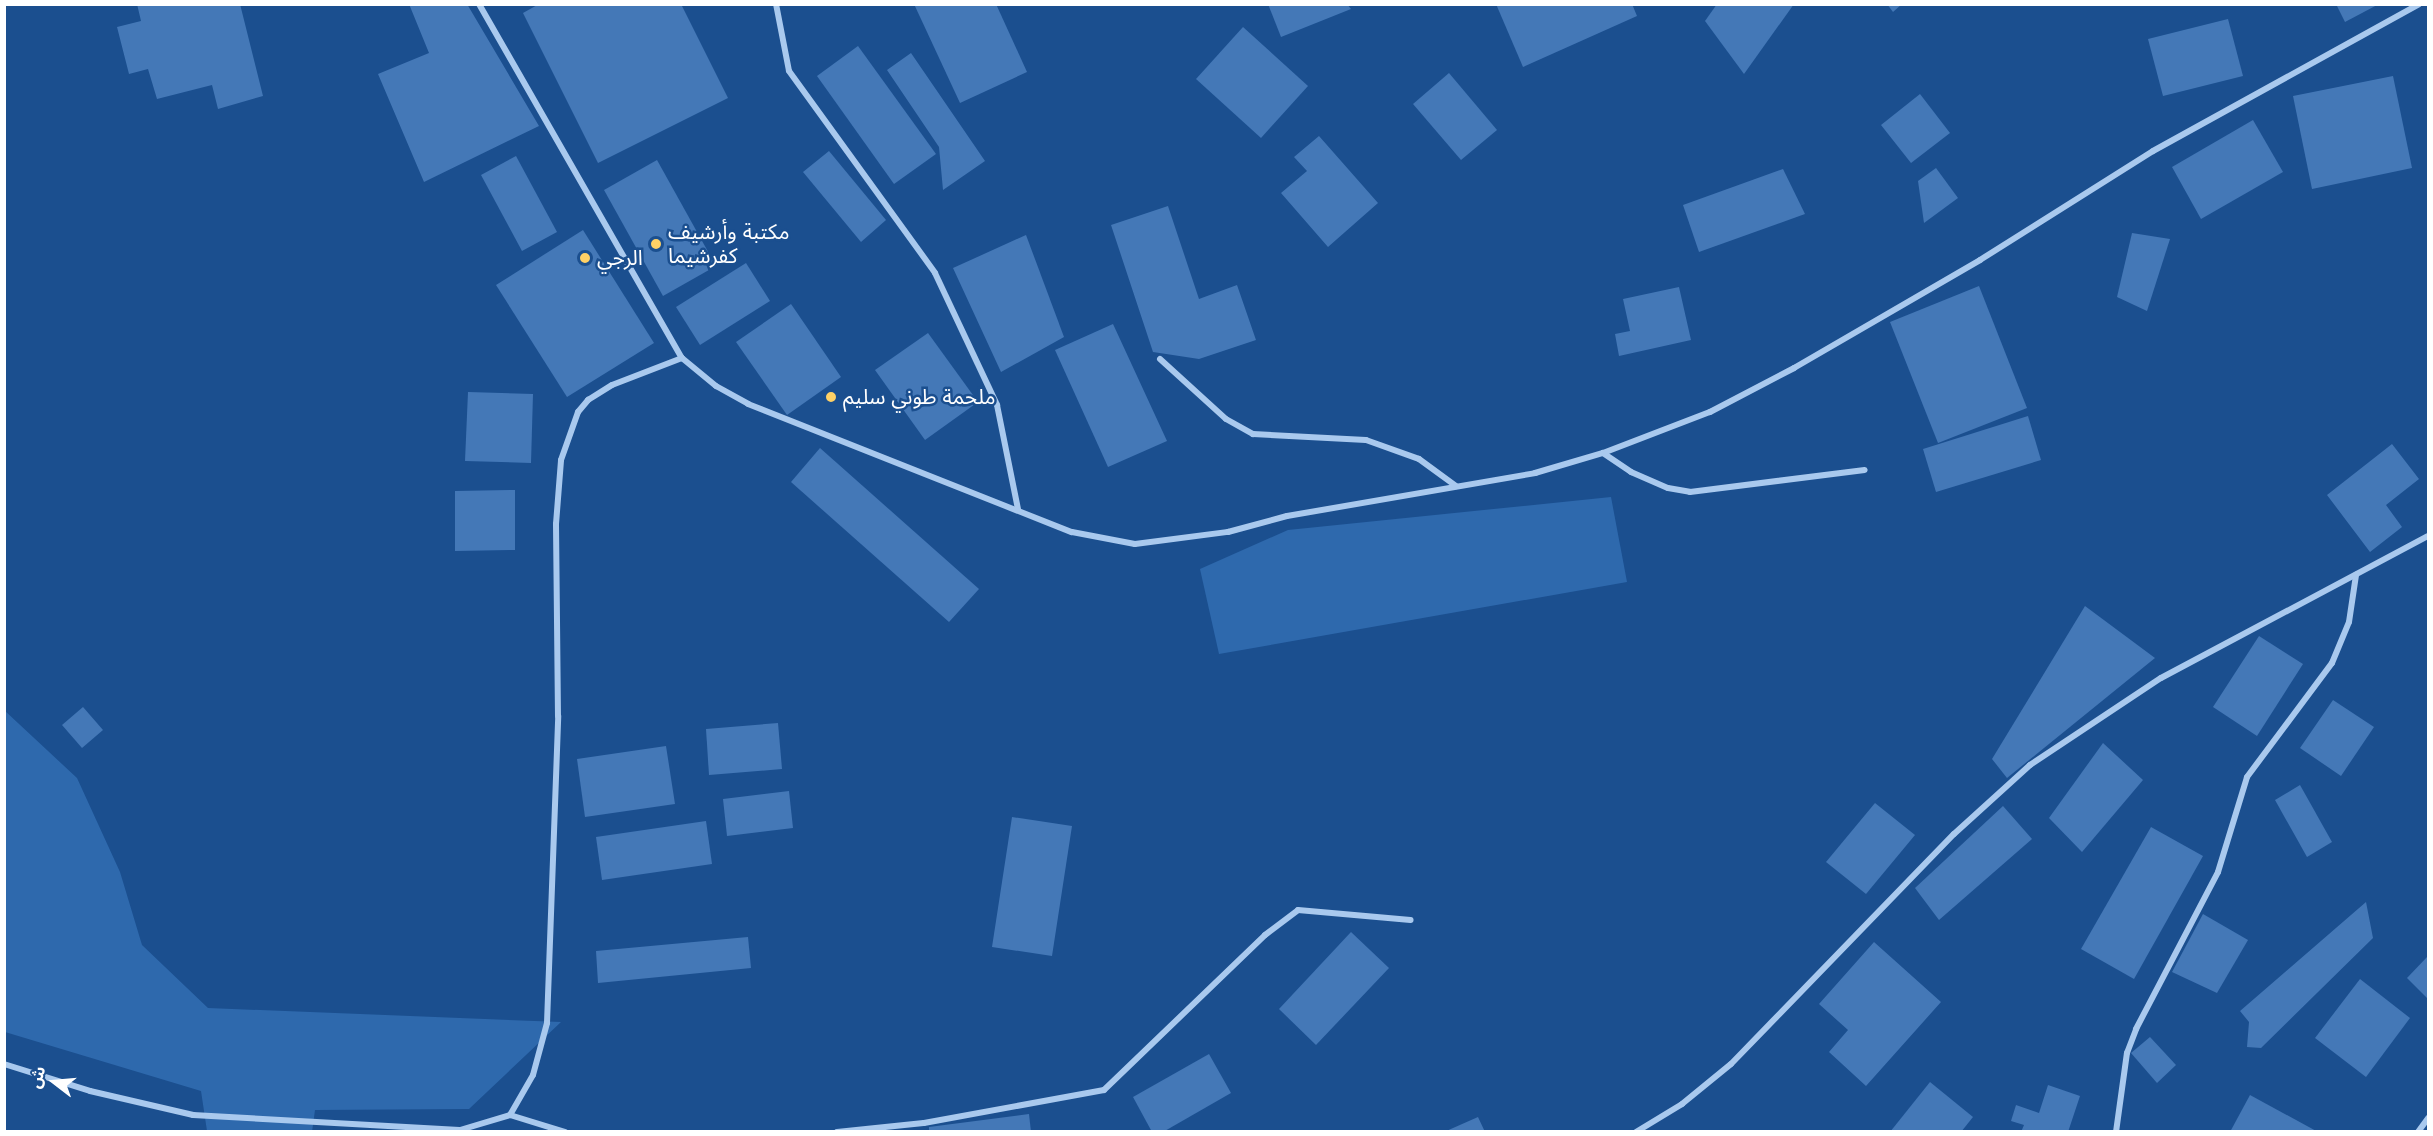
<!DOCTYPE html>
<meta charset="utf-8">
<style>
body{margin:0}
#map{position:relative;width:2433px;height:1136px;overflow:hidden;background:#1b4f8f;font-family:Inter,"Noto Sans Arabic",sans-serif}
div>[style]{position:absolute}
.green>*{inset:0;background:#2e69ad}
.building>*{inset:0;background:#4478b7}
.street>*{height:6px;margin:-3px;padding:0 3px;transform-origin:3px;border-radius:3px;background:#a9c9ee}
.dots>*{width:16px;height:16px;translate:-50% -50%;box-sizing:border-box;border:3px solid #1b4f8f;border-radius:50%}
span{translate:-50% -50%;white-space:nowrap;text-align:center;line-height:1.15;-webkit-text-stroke:5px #1b4f8f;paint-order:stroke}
.poi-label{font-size:21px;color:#fff}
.left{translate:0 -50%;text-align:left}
.frame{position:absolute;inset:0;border:6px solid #fff;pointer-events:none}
.north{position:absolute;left:24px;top:1052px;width:60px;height:60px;-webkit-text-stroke:4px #1b4f8f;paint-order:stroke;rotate:286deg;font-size:16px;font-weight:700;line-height:24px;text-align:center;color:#fff}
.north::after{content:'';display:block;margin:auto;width:21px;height:27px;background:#fff;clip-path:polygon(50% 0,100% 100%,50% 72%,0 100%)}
</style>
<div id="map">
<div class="green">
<i style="clip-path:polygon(1611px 497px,1627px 582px,1219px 654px,1200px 569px,1288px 530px)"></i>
<i style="clip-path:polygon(4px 710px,77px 778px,120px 872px,142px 945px,208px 1008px,561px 1022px,469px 1109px,315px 1110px,312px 1132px,207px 1131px,201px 1091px,5px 1032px)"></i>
</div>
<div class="building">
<i style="clip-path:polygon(137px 4px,240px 4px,263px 96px,218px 109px,212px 85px,157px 99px,148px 69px,129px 74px,117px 27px,141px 21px)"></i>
<i style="clip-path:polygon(409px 4px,467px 4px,539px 126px,424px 182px,378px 74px,429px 53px)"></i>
<i style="clip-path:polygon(539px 4px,681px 4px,728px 98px,598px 163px,523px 13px)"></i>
<i style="clip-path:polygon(914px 4px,996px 4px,1027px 72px,960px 103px)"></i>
<i style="clip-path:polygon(1268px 4px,1347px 4px,1351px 9px,1281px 37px)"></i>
<i style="clip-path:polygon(1496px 4px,1632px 4px,1637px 16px,1523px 67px)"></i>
<i style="clip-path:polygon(1717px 4px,1794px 4px,1744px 74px,1705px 21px)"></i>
<i style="clip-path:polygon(1887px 4px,1902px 4px,1893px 12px)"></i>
<i style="clip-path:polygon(2336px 4px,2379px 4px,2345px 22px)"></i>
<i style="clip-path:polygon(2228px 19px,2243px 76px,2163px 96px,2148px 39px)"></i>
<i style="clip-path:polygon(1243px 27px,1308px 86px,1261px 138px,1196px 79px)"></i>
<i style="clip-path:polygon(858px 46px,936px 154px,894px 184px,817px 76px)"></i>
<i style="clip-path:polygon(911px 53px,985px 161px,943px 190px,939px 147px,887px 70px)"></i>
<i style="clip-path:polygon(1449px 73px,1497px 130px,1461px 160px,1413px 104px)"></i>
<i style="clip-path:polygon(2393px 76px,2412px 168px,2312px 189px,2293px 96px)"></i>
<i style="clip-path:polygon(1920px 94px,1950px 133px,1911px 163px,1881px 125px)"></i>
<i style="clip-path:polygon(2253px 120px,2283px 172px,2201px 219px,2172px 167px)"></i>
<i style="clip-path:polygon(1319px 136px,1378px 203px,1328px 247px,1281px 193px,1307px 171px,1294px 157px)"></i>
<i style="clip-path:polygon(829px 151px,886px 220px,861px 242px,803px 172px)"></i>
<i style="clip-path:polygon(516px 156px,557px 232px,522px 251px,481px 175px)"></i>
<i style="clip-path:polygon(657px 160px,716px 266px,663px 296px,604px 190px)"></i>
<i style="clip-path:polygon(1936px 168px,1958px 198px,1924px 223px,1918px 181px)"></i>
<i style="clip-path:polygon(1783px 169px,1805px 214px,1699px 252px,1683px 205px)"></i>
<i style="clip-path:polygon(1168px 206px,1199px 299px,1237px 285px,1256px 340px,1199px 359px,1153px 352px,1111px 225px)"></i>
<i style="clip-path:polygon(583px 230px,654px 343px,567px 397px,496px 285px)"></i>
<i style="clip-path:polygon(2132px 233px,2170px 239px,2147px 311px,2117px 297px)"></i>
<i style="clip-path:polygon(1026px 235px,1064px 337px,1001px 372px,953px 268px)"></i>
<i style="clip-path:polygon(746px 263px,770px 301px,700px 345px,676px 307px)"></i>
<i style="clip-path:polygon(1979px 286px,2027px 408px,1938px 443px,1890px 322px)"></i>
<i style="clip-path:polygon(1679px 287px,1691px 340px,1619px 356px,1615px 334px,1630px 331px,1623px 299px)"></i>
<i style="clip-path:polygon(791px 304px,841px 377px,787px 415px,736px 342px)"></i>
<i style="clip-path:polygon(1113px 324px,1167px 441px,1108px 467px,1055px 350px)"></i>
<i style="clip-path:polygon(928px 333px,978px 402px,925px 440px,875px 370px)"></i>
<i style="clip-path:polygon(468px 392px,533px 394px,531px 463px,465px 461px)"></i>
<i style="clip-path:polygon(2028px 416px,2041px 460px,1936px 492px,1923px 449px)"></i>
<i style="clip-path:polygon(2392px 444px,2419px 479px,2386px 505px,2402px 527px,2370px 552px,2327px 495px)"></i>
<i style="clip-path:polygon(820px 448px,979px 589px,949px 622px,791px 482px)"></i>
<i style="clip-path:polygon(515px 490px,515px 550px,455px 551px,455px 491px)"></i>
<i style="clip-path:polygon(2085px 606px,2155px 658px,2007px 778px,1992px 759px)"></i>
<i style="clip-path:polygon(2259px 636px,2303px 664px,2257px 736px,2213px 707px)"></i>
<i style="clip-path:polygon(2333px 700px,2374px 727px,2341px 776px,2300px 748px)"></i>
<i style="clip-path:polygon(83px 707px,103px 730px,82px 748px,62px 725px)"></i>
<i style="clip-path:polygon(778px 723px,782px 769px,709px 775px,706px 729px)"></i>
<i style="clip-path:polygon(2103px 743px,2143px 780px,2082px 852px,2049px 818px)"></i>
<i style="clip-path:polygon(666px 746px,675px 804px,585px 817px,577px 759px)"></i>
<i style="clip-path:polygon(2300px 785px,2332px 842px,2307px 857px,2275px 800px)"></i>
<i style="clip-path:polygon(789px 791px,793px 828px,727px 836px,723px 799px)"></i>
<i style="clip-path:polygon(1875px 803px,1915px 835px,1866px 894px,1826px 862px)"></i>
<i style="clip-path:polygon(2003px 806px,2032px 839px,1939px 920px,1915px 888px)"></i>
<i style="clip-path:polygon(1012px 817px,1072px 826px,1052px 956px,992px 947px)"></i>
<i style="clip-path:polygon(706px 821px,712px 864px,602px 880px,596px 837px)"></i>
<i style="clip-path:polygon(2151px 827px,2203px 856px,2134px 979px,2081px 949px)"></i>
<i style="clip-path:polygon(2366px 902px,2373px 938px,2261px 1048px,2247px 1047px,2249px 1022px,2240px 1011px)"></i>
<i style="clip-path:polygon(2203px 914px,2248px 940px,2217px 993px,2172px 972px)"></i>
<i style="clip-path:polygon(1351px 932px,1389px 968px,1316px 1045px,1279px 1009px)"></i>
<i style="clip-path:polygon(748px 937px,751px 968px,598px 983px,596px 951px)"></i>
<i style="clip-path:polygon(1874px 942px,1941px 1002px,1866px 1086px,1829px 1052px,1848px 1030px,1819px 1004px)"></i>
<i style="clip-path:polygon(2428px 956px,2428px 999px,2407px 978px)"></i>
<i style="clip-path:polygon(2360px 979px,2410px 1018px,2366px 1077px,2315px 1038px)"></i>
<i style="clip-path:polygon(2150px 1037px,2176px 1065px,2157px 1083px,2131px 1053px)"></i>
<i style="clip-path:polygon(1209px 1054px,1231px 1093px,1163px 1132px,1152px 1132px,1133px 1097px)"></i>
<i style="clip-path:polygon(1930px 1082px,1973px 1117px,1961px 1132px,1890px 1132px)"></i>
<i style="clip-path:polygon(2048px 1085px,2080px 1096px,2068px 1132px,2021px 1132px,2024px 1125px,2011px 1121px,2016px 1105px,2039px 1113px)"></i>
<i style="clip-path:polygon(2250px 1095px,2318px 1132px,2230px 1132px)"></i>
<i style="clip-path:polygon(1029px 1114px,1031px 1132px,929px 1132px,929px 1127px)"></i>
<i style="clip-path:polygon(1478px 1117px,1485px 1132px,1444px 1132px)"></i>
</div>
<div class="street">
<i style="left:479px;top:4px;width:408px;rotate:60.2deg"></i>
<i style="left:682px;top:358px;width:44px;rotate:39.5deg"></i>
<i style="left:716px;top:386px;width:37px;rotate:29deg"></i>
<i style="left:748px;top:404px;width:348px;rotate:21.6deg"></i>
<i style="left:1072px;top:532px;width:64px;rotate:10.8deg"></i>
<i style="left:1135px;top:544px;width:94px;rotate:-7.4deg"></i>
<i style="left:1228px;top:532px;width:61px;rotate:-15.2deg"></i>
<i style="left:1287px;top:516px;width:252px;rotate:-9.8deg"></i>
<i style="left:1535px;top:473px;width:71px;rotate:-16.4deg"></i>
<i style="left:1603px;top:453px;width:115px;rotate:-21deg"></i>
<i style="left:1710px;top:412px;width:95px;rotate:-27.6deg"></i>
<i style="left:1794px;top:368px;width:215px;rotate:-30.1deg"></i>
<i style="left:1980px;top:260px;width:204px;rotate:-32.2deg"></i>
<i style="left:2153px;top:151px;width:304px;rotate:-28.9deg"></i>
<i style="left:776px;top:4px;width:68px;rotate:79deg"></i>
<i style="left:789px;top:71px;width:249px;rotate:54.1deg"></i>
<i style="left:935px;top:273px;width:146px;rotate:64.8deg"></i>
<i style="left:997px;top:405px;width:106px;rotate:78.6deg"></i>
<i style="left:1160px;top:359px;width:89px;rotate:42.3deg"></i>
<i style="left:1226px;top:419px;width:31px;rotate:29deg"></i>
<i style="left:1253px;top:434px;width:113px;rotate:3deg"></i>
<i style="left:1366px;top:440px;width:56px;rotate:19.7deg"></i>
<i style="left:1419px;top:459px;width:46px;rotate:36.1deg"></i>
<i style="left:1603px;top:453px;width:34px;rotate:34deg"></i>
<i style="left:1631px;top:472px;width:40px;rotate:23.4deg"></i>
<i style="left:1668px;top:488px;width:22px;rotate:10deg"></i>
<i style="left:1690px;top:492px;width:176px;rotate:-7.2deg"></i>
<i style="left:4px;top:1064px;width:90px;rotate:17.4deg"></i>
<i style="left:90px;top:1091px;width:106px;rotate:13.1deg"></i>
<i style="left:193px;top:1115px;width:267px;rotate:3.2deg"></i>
<i style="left:460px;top:1130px;width:52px;rotate:-16.7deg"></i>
<i style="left:510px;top:1115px;width:46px;rotate:-60.1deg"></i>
<i style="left:533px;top:1075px;width:54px;rotate:-74.9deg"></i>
<i style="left:547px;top:1023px;width:307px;rotate:-87.9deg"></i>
<i style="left:558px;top:716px;width:192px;rotate:-90.6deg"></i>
<i style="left:556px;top:524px;width:64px;rotate:-85.5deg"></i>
<i style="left:561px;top:460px;width:51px;rotate:-70.5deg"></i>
<i style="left:578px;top:412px;width:16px;rotate:-50deg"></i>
<i style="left:588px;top:400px;width:28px;rotate:-32deg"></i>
<i style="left:612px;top:385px;width:75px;rotate:-21.1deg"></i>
<i style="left:510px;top:1115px;width:58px;rotate:17.2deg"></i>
<i style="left:837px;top:1132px;width:87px;rotate:-5.9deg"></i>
<i style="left:924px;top:1123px;width:183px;rotate:-10.4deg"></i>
<i style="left:1104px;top:1090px;width:223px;rotate:-43.9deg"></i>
<i style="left:1265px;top:935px;width:41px;rotate:-37.1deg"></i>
<i style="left:1298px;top:910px;width:113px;rotate:5.1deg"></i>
<i style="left:1636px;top:1132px;width:54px;rotate:-31.3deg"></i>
<i style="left:1682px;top:1104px;width:63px;rotate:-39.2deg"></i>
<i style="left:1731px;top:1064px;width:320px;rotate:-45.9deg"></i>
<i style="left:1954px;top:834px;width:103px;rotate:-42.2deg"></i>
<i style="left:2030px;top:765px;width:157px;rotate:-33.6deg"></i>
<i style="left:2161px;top:678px;width:302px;rotate:-28deg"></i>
<i style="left:2116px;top:1132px;width:80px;rotate:-82.1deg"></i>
<i style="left:2127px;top:1053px;width:26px;rotate:-69deg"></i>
<i style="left:2136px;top:1029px;width:177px;rotate:-62.4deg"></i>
<i style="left:2218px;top:872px;width:99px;rotate:-73deg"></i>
<i style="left:2247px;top:777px;width:142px;rotate:-53.3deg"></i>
<i style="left:2332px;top:663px;width:44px;rotate:-67.5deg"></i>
<i style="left:2349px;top:622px;width:48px;rotate:-81.5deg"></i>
<i style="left:2418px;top:1132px;width:17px;rotate:-54deg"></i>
</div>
<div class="dots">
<i style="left:656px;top:244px;background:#ffd166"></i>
<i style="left:585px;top:258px;background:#ffd166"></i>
<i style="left:831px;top:397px;background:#ffd166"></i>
</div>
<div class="poi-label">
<span class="left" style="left:668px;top:244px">مكتبة وأرشيف<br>كفرشيما</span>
<span class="left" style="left:597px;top:258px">الرجي</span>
<span class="left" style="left:843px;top:397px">ملحمة طوني سليم</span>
</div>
<div class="frame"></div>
<div class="north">ش</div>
</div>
